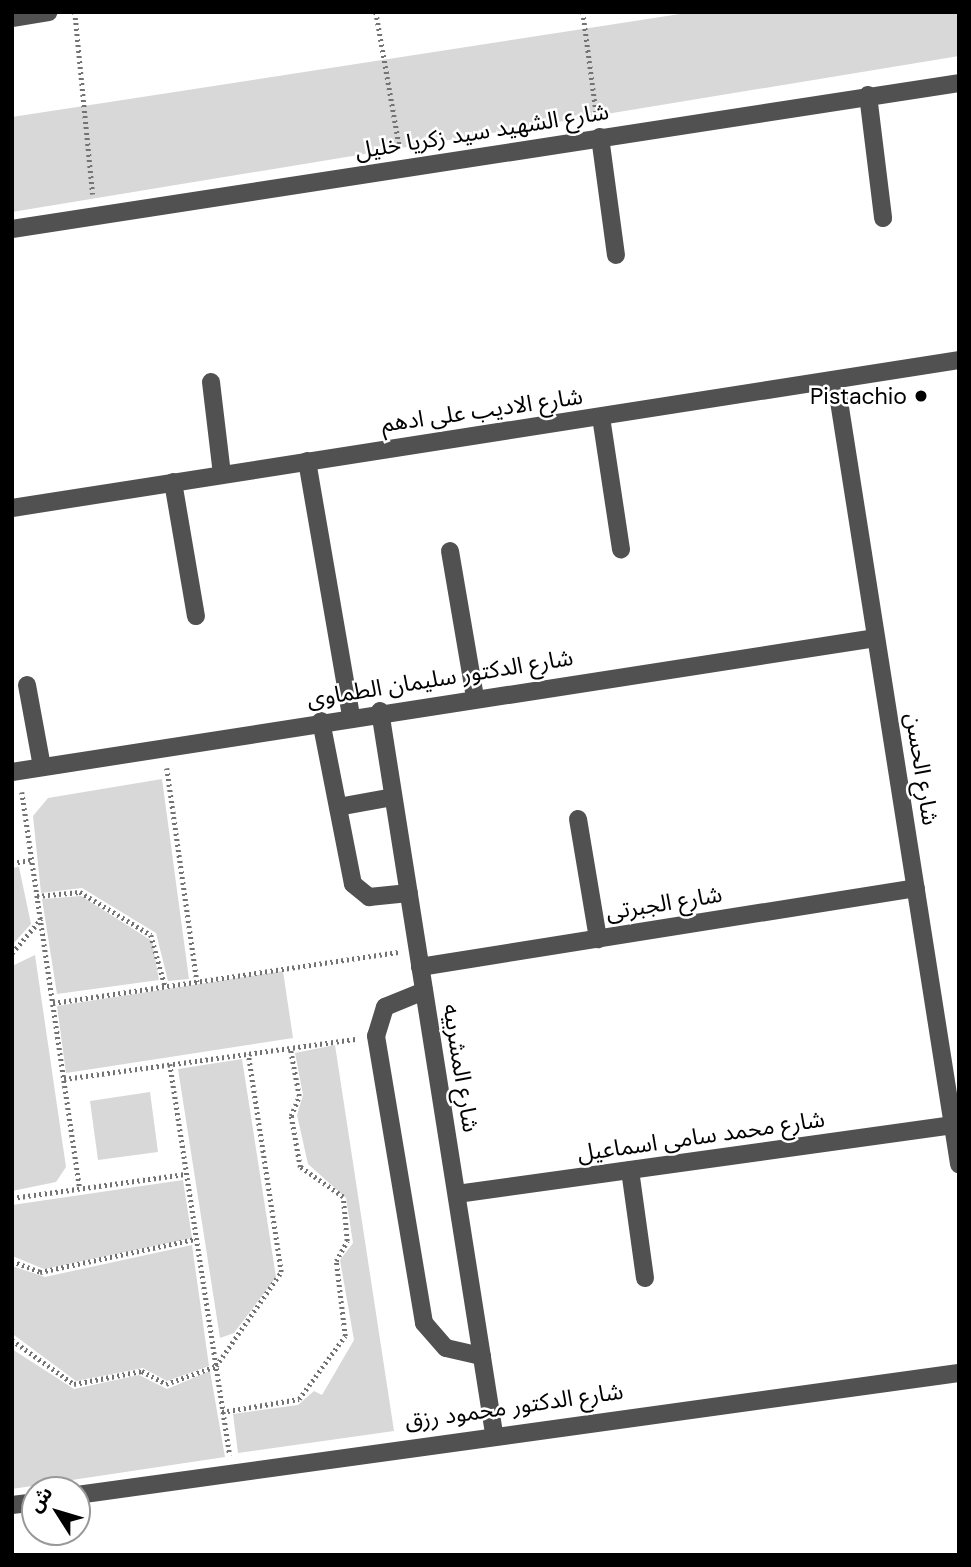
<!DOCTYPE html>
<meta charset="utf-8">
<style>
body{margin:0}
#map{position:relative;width:971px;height:1567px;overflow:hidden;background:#fff;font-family:"DM Sans","Noto Sans Arabic",sans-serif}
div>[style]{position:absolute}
.green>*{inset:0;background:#d8d8d8}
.path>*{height:4.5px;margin-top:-2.25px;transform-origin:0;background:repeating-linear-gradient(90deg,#737373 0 2px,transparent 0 5.5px)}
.minor>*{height:18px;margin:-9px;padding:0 9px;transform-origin:9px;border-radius:9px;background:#515151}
.dots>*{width:19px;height:19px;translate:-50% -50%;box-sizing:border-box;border:4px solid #fff;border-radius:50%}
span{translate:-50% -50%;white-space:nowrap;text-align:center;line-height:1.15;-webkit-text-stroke:5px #fff;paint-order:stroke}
.street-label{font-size:23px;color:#000}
.poi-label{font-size:23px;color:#000}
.right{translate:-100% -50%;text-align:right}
.frame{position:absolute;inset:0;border:14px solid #000;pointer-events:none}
.north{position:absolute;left:21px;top:1476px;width:70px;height:70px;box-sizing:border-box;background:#fff;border:2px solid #999;border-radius:50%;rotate:307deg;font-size:19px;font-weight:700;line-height:28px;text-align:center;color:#000}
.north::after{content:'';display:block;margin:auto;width:24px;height:32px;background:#000;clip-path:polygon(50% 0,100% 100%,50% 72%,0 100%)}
</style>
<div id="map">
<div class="green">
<i style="clip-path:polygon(693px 12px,959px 12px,959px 56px,12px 212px,12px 117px)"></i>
<i style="clip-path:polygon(162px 779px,189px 979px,168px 981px,156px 933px,82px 888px,41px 893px,33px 816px,48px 798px)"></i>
<i style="clip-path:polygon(19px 867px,31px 924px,12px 945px,12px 868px)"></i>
<i style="clip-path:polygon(81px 896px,152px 941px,159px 980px,57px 994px,42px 899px)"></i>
<i style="clip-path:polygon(35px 955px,66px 1167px,56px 1182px,12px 1191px,12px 966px)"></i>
<i style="clip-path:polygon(283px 971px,293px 1038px,66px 1073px,57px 1006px)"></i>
<i style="clip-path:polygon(335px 1045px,394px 1431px,238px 1453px,233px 1414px,298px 1405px,314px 1391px,322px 1395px,354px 1340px,340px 1260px,353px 1243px,346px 1198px,308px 1164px,297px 1115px,303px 1095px,295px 1053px)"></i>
<i style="clip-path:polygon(242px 1059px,276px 1277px,234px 1333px,220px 1338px,178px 1069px)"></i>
<i style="clip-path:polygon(150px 1092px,158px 1152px,98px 1160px,90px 1101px)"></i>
<i style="clip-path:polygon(183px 1180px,192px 1238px,44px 1269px,12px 1256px,12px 1205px)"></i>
<i style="clip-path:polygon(192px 1245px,209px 1366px,167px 1381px,143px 1368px,76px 1381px,14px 1335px,12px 1266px,45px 1277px)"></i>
<i style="clip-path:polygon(12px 1349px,74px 1389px,139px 1375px,167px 1389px,210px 1371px,225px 1457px,12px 1489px)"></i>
</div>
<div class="path">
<i style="left:75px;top:12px;width:183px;rotate:84.4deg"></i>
<i style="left:376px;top:12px;width:140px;rotate:80.1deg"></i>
<i style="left:583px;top:12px;width:108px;rotate:82.5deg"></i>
<i style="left:167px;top:768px;width:216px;rotate:82deg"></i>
<i style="left:22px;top:792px;width:401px;rotate:81.7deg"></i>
<i style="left:12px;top:863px;width:20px;rotate:-9deg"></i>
<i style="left:37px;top:896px;width:43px;rotate:-5.3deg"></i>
<i style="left:80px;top:892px;width:83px;rotate:31.2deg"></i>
<i style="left:151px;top:935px;width:53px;rotate:74.6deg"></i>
<i style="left:12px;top:953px;width:45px;rotate:-49.5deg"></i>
<i style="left:53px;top:1003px;width:349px;rotate:-8.4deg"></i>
<i style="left:170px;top:1064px;width:396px;rotate:81.3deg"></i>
<i style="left:64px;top:1079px;width:294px;rotate:-7.8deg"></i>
<i style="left:12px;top:1198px;width:175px;rotate:-7.9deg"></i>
<i style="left:12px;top:1261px;width:30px;rotate:21deg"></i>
<i style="left:40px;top:1272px;width:158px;rotate:-12deg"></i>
<i style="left:12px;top:1340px;width:76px;rotate:35.4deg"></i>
<i style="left:74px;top:1384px;width:69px;rotate:-10.8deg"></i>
<i style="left:142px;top:1371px;width:27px;rotate:28deg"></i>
<i style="left:166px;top:1384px;width:53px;rotate:-19.8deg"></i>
<i style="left:216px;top:1366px;width:114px;rotate:-55.3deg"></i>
<i style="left:281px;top:1272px;width:220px;rotate:-98.6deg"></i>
<i style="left:222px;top:1412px;width:78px;rotate:-9.6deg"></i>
<i style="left:299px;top:1399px;width:78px;rotate:-53.9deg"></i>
<i style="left:345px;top:1336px;width:76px;rotate:-96.8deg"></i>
<i style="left:336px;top:1261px;width:23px;rotate:-61deg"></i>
<i style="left:347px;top:1241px;width:44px;rotate:-95.2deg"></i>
<i style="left:343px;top:1197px;width:52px;rotate:-145.1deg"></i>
<i style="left:300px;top:1167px;width:52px;rotate:-100deg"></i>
<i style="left:291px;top:1116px;width:22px;rotate:-68deg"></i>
<i style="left:299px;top:1096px;width:49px;rotate:-100.6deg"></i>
</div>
<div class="minor">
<i style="left:12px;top:18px;width:37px;rotate:-9deg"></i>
<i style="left:868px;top:95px;width:124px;rotate:83deg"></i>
<i style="left:600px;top:137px;width:119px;rotate:82.3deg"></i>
<i style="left:12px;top:229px;width:958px;rotate:-8.76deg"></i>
<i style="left:211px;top:382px;width:93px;rotate:83.2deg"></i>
<i style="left:836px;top:382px;width:792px;rotate:81.06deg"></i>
<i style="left:601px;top:417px;width:134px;rotate:81.4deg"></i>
<i style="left:307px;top:461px;width:259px;rotate:80.2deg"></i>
<i style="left:173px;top:482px;width:136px;rotate:80.3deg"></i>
<i style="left:12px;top:508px;width:958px;rotate:-8.88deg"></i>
<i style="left:450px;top:551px;width:149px;rotate:80.3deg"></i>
<i style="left:27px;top:685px;width:83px;rotate:79.6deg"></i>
<i style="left:380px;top:711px;width:731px;rotate:81.03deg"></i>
<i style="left:321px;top:721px;width:166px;rotate:78.9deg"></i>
<i style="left:353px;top:884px;width:21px;rotate:39deg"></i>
<i style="left:369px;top:897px;width:40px;rotate:-5.7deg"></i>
<i style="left:12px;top:772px;width:874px;rotate:-8.82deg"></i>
<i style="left:338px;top:807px;width:56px;rotate:-10.3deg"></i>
<i style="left:578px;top:819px;width:122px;rotate:80.5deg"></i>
<i style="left:420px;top:967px;width:502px;rotate:-9.05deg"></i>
<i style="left:424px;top:991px;width:42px;rotate:157.7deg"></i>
<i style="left:385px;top:1007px;width:30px;rotate:107deg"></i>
<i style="left:376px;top:1036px;width:291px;rotate:80.5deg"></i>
<i style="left:424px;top:1323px;width:33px;rotate:49deg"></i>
<i style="left:446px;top:1348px;width:37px;rotate:13deg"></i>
<i style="left:630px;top:1170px;width:109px;rotate:82.1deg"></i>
<i style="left:457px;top:1194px;width:501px;rotate:-7.92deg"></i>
<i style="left:77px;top:1495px;width:890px;rotate:-7.88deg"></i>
<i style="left:12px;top:1505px;width:23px;rotate:-7deg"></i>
</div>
<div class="dots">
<i style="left:921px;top:396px;background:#000"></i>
</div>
<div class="street-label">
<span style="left:482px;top:131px;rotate:-9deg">شارع الشهيد سيد زكريا خليل</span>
<span style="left:482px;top:410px;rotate:-8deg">شارع الاديب على ادهم</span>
<span style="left:440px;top:678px;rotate:-9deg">شارع الدكتور سليمان الطماوى</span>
<span style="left:922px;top:769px;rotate:81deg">شارع الحسن</span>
<span style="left:664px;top:903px;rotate:-9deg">شارع الجبرتى</span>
<span style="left:461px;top:1068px;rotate:81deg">شارع المشربيه</span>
<span style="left:701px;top:1136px;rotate:-8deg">شارع محمد سامى اسماعيل</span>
<span style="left:514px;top:1406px;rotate:-8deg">شارع الدكتور محمود رزق</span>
</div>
<div class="poi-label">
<span class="right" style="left:907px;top:396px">Pistachio</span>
</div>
<div class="frame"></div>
<div class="north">ش</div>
</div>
